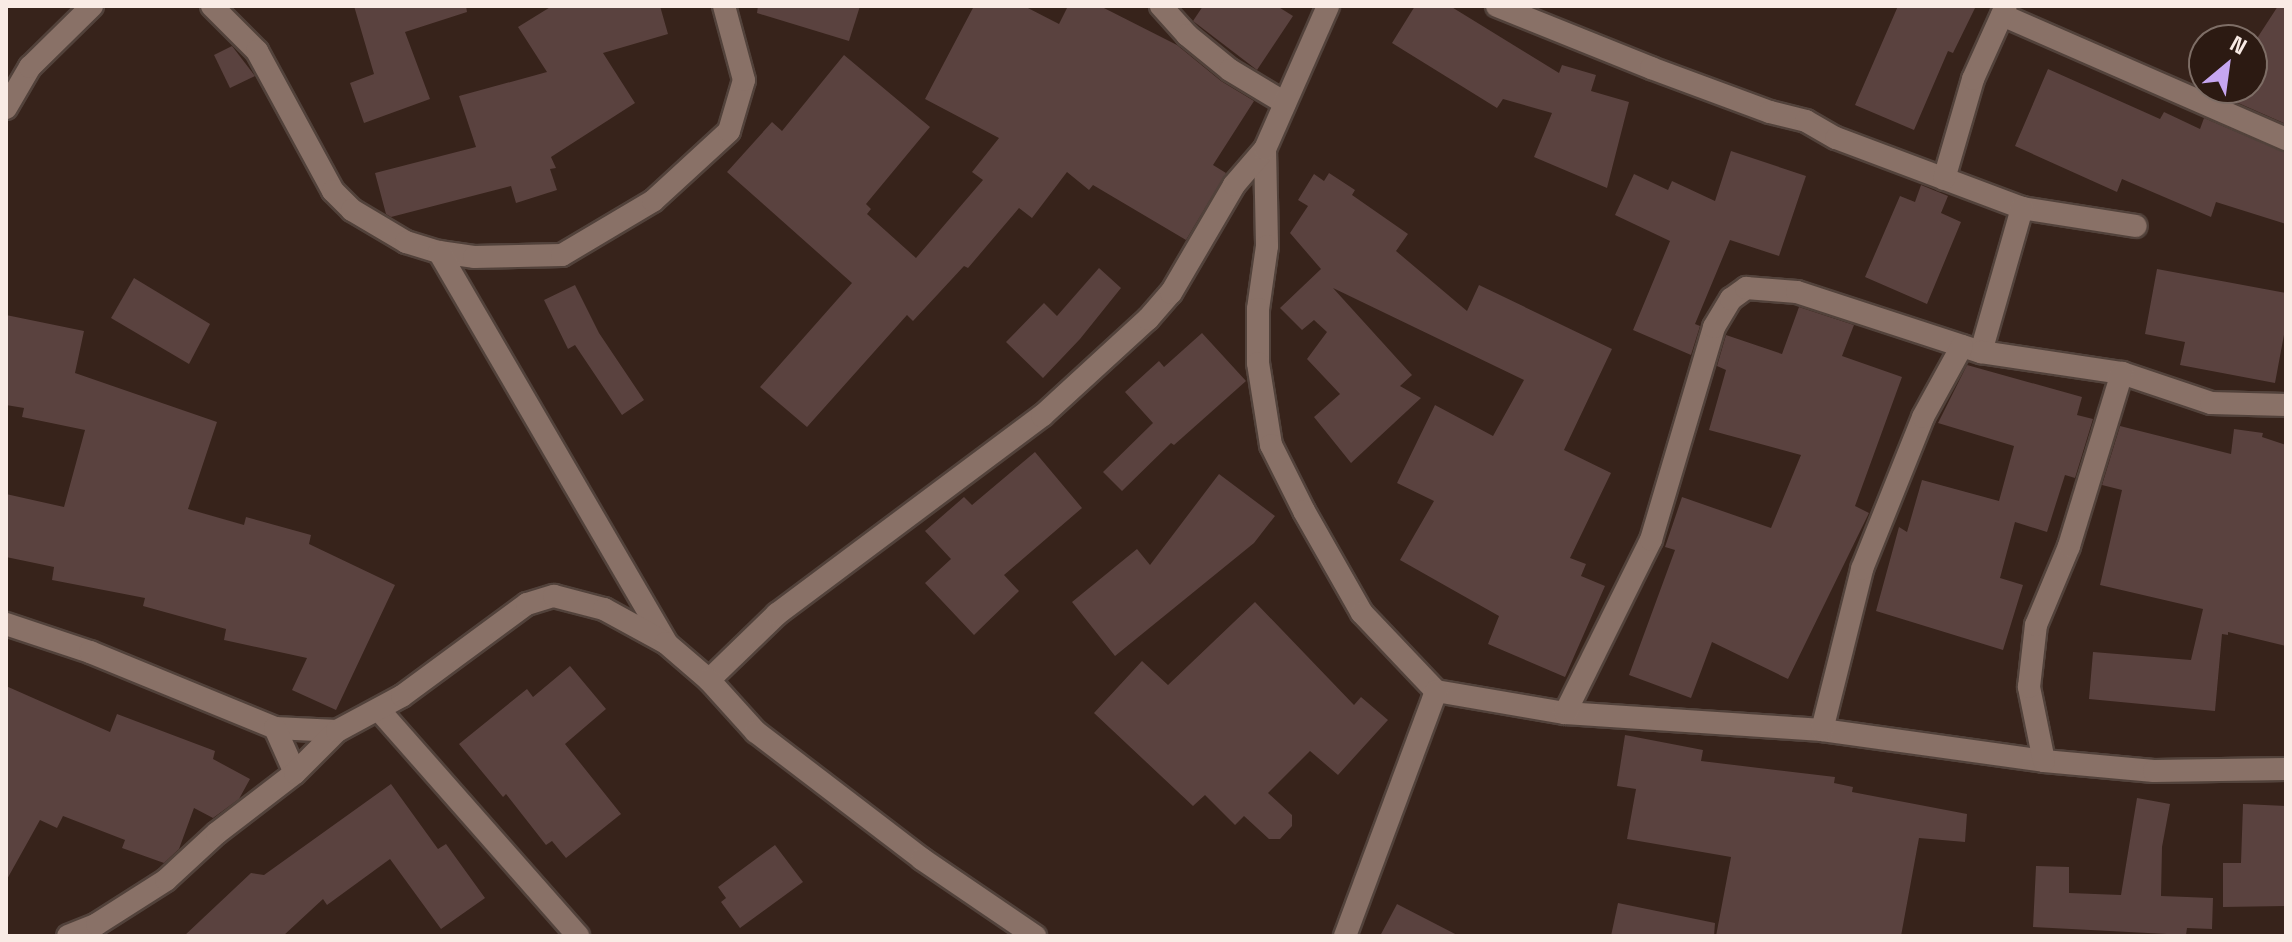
<!DOCTYPE html>
<style>
body{margin:0}
#map{position:relative;width:2292px;height:942px;overflow:hidden;background:#37231b;font-family:"Space Grotesk",sans-serif}
div>[style]{position:absolute}
.building>*{inset:0;background:#5a423f}
.roads{filter:drop-shadow(2px 0 #52423b) drop-shadow(-2px 0 #52423b) drop-shadow(0 2px #52423b) drop-shadow(0 -2px #52423b)}
.minor>*{height:22px;margin:-11px;padding:0 11px;transform-origin:11px;border-radius:11px;background:#897167}
span{translate:-50% -50%;white-space:nowrap;text-align:center;line-height:1.15;-webkit-text-stroke:7px #2c1a12;paint-order:stroke}
.frame{position:absolute;inset:0;border:8px solid #f9ebe5;pointer-events:none}
.north{position:absolute;left:2188px;top:24px;width:80px;height:80px;box-sizing:border-box;background:#2c1a12;border:2px solid #7e6e66;border-radius:50%;rotate:29deg;font-size:22px;font-weight:700;line-height:32px;text-align:center;color:#f9ebe5}
.north::after{content:'';display:block;margin:auto;width:28px;height:36px;background:#c6a6f0;clip-path:polygon(50% 0,100% 100%,50% 72%,0 100%)}
</style>
<div id="map">
<div class="building">
<i style="clip-path:polygon(354px 6px,466px 6px,467px 12px,405px 32px,430px 99px,364px 123px,350px 83px,374px 74px)"></i>
<i style="clip-path:polygon(552px 6px,660px 6px,668px 34px,603px 53px,635px 103px,551px 157px,556px 168px,550px 169px,557px 190px,516px 203px,511px 186px,391px 217px,386px 214px,375px 173px,476px 147px,459px 96px,547px 72px,518px 27px)"></i>
<i style="clip-path:polygon(758px 6px,860px 6px,849px 41px,757px 13px)"></i>
<i style="clip-path:polygon(974px 6px,1024px 6px,1059px 24px,1068px 6px,1100px 6px,1177px 45px,1221px 81px,1254px 101px,1213px 165px,1226px 173px,1186px 240px,1093px 185px,1089px 190px,1067px 172px,1032px 218px,1019px 208px,968px 268px,964px 266px,913px 321px,907px 315px,807px 427px,760px 387px,852px 283px,727px 172px,772px 122px,782px 131px,844px 55px,930px 127px,866px 204px,871px 209px,867px 214px,916px 258px,983px 180px,972px 172px,999px 138px,925px 99px)"></i>
<i style="clip-path:polygon(1203px 6px,1277px 6px,1293px 16px,1257px 70px,1193px 21px)"></i>
<i style="clip-path:polygon(1415px 6px,1450px 6px,1559px 73px,1562px 65px,1596px 75px,1591px 91px,1629px 102px,1607px 188px,1534px 157px,1552px 113px,1503px 99px,1497px 108px,1392px 43px)"></i>
<i style="clip-path:polygon(1898px 6px,1976px 6px,1953px 53px,1948px 51px,1914px 130px,1855px 105px)"></i>
<i style="clip-path:polygon(2278px 6px,2286px 6px,2286px 124px,2220px 95px,2224px 88px,2252px 88px,2252px 46px)"></i>
<i style="clip-path:polygon(232px 46px,255px 76px,230px 88px,214px 55px)"></i>
<i style="clip-path:polygon(2048px 69px,2160px 119px,2164px 112px,2200px 129px,2204px 118px,2286px 153px,2286px 224px,2216px 202px,2211px 217px,2122px 179px,2117px 192px,2015px 146px)"></i>
<i style="clip-path:polygon(1731px 151px,1806px 176px,1779px 256px,1730px 240px,1695px 324px,1700px 326px,1691px 355px,1633px 330px,1670px 241px,1615px 215px,1634px 174px,1668px 190px,1672px 181px,1715px 201px)"></i>
<i style="clip-path:polygon(1329px 173px,1355px 190px,1352px 195px,1408px 234px,1396px 251px,1467px 311px,1479px 285px,1612px 349px,1564px 450px,1611px 473px,1570px 558px,1586px 564px,1581px 576px,1605px 586px,1565px 677px,1488px 644px,1499px 616px,1400px 560px,1434px 501px,1397px 483px,1435px 405px,1493px 436px,1524px 380px,1333px 288px,1412px 375px,1400px 386px,1421px 398px,1351px 463px,1314px 417px,1340px 394px,1307px 359px,1327px 332px,1314px 320px,1302px 330px,1280px 308px,1321px 269px,1290px 233px,1308px 206px,1298px 200px,1314px 174px,1324px 181px)"></i>
<i style="clip-path:polygon(1921px 185px,1948px 196px,1941px 213px,1961px 222px,1927px 304px,1865px 277px,1900px 196px,1915px 202px)"></i>
<i style="clip-path:polygon(1099px 268px,1121px 288px,1080px 339px,1043px 378px,1006px 342px,1044px 303px,1057px 316px)"></i>
<i style="clip-path:polygon(2157px 269px,2286px 293px,2286px 324px,2275px 383px,2180px 365px,2185px 342px,2145px 334px)"></i>
<i style="clip-path:polygon(134px 278px,210px 324px,189px 364px,111px 318px)"></i>
<i style="clip-path:polygon(575px 285px,599px 333px,644px 400px,622px 415px,575px 345px,568px 349px,544px 300px)"></i>
<i style="clip-path:polygon(1799px 307px,1854px 325px,1842px 356px,1902px 377px,1855px 506px,1869px 513px,1788px 679px,1712px 642px,1691px 698px,1629px 675px,1675px 550px,1665px 547px,1682px 497px,1771px 528px,1801px 455px,1709px 430px,1726px 370px,1717px 366px,1726px 335px,1782px 354px)"></i>
<i style="clip-path:polygon(6px 315px,84px 331px,75px 373px,217px 422px,188px 509px,244px 525px,246px 517px,311px 535px,309px 544px,395px 585px,336px 710px,292px 690px,307px 658px,224px 640px,226px 629px,143px 606px,145px 598px,52px 580px,54px 567px,6px 557px,6px 494px,64px 507px,85px 430px,22px 417px,24px 408px,6px 405px)"></i>
<i style="clip-path:polygon(1202px 333px,1246px 381px,1174px 445px,1171px 443px,1122px 491px,1103px 472px,1153px 423px,1125px 392px,1159px 361px,1164px 367px)"></i>
<i style="clip-path:polygon(1967px 365px,2082px 397px,2077px 415px,2093px 419px,2075px 478px,2065px 475px,2047px 532px,2015px 522px,2000px 578px,2023px 585px,2003px 650px,1876px 611px,1899px 527px,1907px 532px,1922px 480px,1999px 501px,2014px 446px,1938px 423px)"></i>
<i style="clip-path:polygon(2120px 426px,2231px 454px,2234px 429px,2263px 433px,2262px 437px,2286px 445px,2286px 646px,2228px 632px,2228px 635px,2222px 634px,2215px 711px,2089px 699px,2093px 652px,2191px 660px,2203px 609px,2100px 585px,2122px 490px,2102px 485px)"></i>
<i style="clip-path:polygon(1035px 452px,1082px 508px,1004px 575px,1019px 591px,974px 635px,925px 583px,951px 559px,925px 531px,964px 497px,972px 505px)"></i>
<i style="clip-path:polygon(1219px 474px,1275px 516px,1254px 543px,1115px 656px,1072px 602px,1137px 549px,1150px 565px)"></i>
<i style="clip-path:polygon(1255px 602px,1354px 705px,1361px 697px,1388px 720px,1338px 775px,1310px 751px,1268px 793px,1292px 815px,1292px 826px,1280px 839px,1269px 839px,1244px 816px,1235px 825px,1205px 795px,1193px 806px,1094px 713px,1142px 661px,1168px 685px)"></i>
<i style="clip-path:polygon(570px 666px,606px 709px,565px 744px,621px 814px,566px 858px,552px 841px,546px 845px,506px 794px,503px 797px,459px 744px,527px 689px,533px 697px)"></i>
<i style="clip-path:polygon(6px 686px,110px 732px,117px 714px,215px 751px,213px 759px,250px 779px,239px 799px,213px 818px,194px 808px,179px 849px,164px 863px,122px 848px,125px 840px,63px 816px,57px 828px,40px 820px,6px 881px)"></i>
<i style="clip-path:polygon(1625px 735px,1703px 750px,1701px 761px,1835px 777px,1834px 783px,1853px 787px,1852px 792px,1967px 814px,1965px 842px,1919px 838px,1901px 936px,1716px 936px,1731px 857px,1627px 839px,1636px 789px,1617px 786px)"></i>
<i style="clip-path:polygon(391px 784px,438px 849px,446px 844px,485px 898px,441px 929px,390px 859px,327px 905px,323px 899px,283px 936px,184px 936px,251px 873px,264px 875px)"></i>
<i style="clip-path:polygon(2137px 798px,2170px 804px,2162px 847px,2161px 896px,2213px 898px,2212px 929px,2187px 928px,2186px 935px,2033px 927px,2036px 866px,2069px 867px,2069px 893px,2121px 895px)"></i>
<i style="clip-path:polygon(2243px 804px,2286px 806px,2286px 906px,2223px 907px,2223px 863px,2241px 863px)"></i>
<i style="clip-path:polygon(775px 845px,803px 882px,740px 928px,721px 902px,726px 898px,718px 887px)"></i>
<i style="clip-path:polygon(1618px 903px,1715px 923px,1714px 936px,1611px 936px)"></i>
<i style="clip-path:polygon(1397px 904px,1459px 936px,1380px 936px)"></i>
</div>
<div class="roads">
<div class="minor">
<i style="left:212px;top:6px;width:64px;rotate:45deg"></i>
<i style="left:257px;top:51px;width:159px;rotate:61.5deg"></i>
<i style="left:333px;top:191px;width:27px;rotate:45deg"></i>
<i style="left:352px;top:210px;width:63px;rotate:30.7deg"></i>
<i style="left:406px;top:242px;width:34px;rotate:17deg"></i>
<i style="left:439px;top:252px;width:35px;rotate:8deg"></i>
<i style="left:474px;top:257px;width:88px;rotate:-1.3deg"></i>
<i style="left:562px;top:255px;width:106px;rotate:-30.7deg"></i>
<i style="left:653px;top:201px;width:103px;rotate:-42.6deg"></i>
<i style="left:729px;top:131px;width:53px;rotate:-73.6deg"></i>
<i style="left:744px;top:80px;width:77px;rotate:-105.1deg"></i>
<i style="left:1161px;top:6px;width:39px;rotate:48deg"></i>
<i style="left:1187px;top:35px;width:55px;rotate:39.1deg"></i>
<i style="left:1230px;top:70px;width:64px;rotate:31deg"></i>
<i style="left:1497px;top:6px;width:166px;rotate:21.9deg"></i>
<i style="left:1651px;top:68px;width:127px;rotate:20.3deg"></i>
<i style="left:1770px;top:112px;width:37px;rotate:14deg"></i>
<i style="left:1806px;top:121px;width:34px;rotate:30deg"></i>
<i style="left:1836px;top:138px;width:199px;rotate:20.6deg"></i>
<i style="left:2022px;top:208px;width:115px;rotate:9deg"></i>
<i style="left:2002px;top:15px;width:310px;rotate:23.6deg"></i>
<i style="left:6px;top:108px;width:48px;rotate:-59.7deg"></i>
<i style="left:30px;top:67px;width:87px;rotate:-44.5deg"></i>
<i style="left:1265px;top:149px;width:97px;rotate:88.8deg"></i>
<i style="left:1267px;top:246px;width:64px;rotate:98.1deg"></i>
<i style="left:1258px;top:309px;width:54px;rotate:90deg"></i>
<i style="left:1258px;top:363px;width:83px;rotate:81deg"></i>
<i style="left:1271px;top:445px;width:74px;rotate:63.4deg"></i>
<i style="left:1304px;top:511px;width:117px;rotate:60.4deg"></i>
<i style="left:1362px;top:613px;width:108px;rotate:46.5deg"></i>
<i style="left:1436px;top:691px;width:131px;rotate:9.7deg"></i>
<i style="left:1565px;top:713px;width:258px;rotate:3.8deg"></i>
<i style="left:1822px;top:730px;width:224px;rotate:7.9deg"></i>
<i style="left:2044px;top:761px;width:110px;rotate:5.2deg"></i>
<i style="left:2154px;top:771px;width:132px;rotate:-0.9deg"></i>
<i style="left:1944px;top:179px;width:104px;rotate:-73.8deg"></i>
<i style="left:1973px;top:79px;width:80px;rotate:-65.7deg"></i>
<i style="left:439px;top:252px;width:451px;rotate:59.8deg"></i>
<i style="left:1981px;top:352px;width:150px;rotate:-74.1deg"></i>
<i style="left:6px;top:624px;width:89px;rotate:18.4deg"></i>
<i style="left:90px;top:652px;width:200px;rotate:22.3deg"></i>
<i style="left:275px;top:728px;width:62px;rotate:2.8deg"></i>
<i style="left:709px;top:680px;width:95px;rotate:-44.1deg"></i>
<i style="left:777px;top:614px;width:331px;rotate:-36.8deg"></i>
<i style="left:1042px;top:416px;width:144px;rotate:-42.5deg"></i>
<i style="left:1148px;top:319px;width:35px;rotate:-49deg"></i>
<i style="left:1171px;top:293px;width:125px;rotate:-59.7deg"></i>
<i style="left:1234px;top:185px;width:48px;rotate:-49.3deg"></i>
<i style="left:1265px;top:149px;width:156px;rotate:-66.2deg"></i>
<i style="left:379px;top:710px;width:301px;rotate:48.6deg"></i>
<i style="left:1565px;top:713px;width:193px;rotate:-63.6deg"></i>
<i style="left:1651px;top:540px;width:222px;rotate:-73.5deg"></i>
<i style="left:1714px;top:327px;width:33px;rotate:-59deg"></i>
<i style="left:1731px;top:299px;width:19px;rotate:-36deg"></i>
<i style="left:1746px;top:288px;width:51px;rotate:4.5deg"></i>
<i style="left:1797px;top:292px;width:194px;rotate:18.1deg"></i>
<i style="left:1981px;top:352px;width:143px;rotate:8.5deg"></i>
<i style="left:2122px;top:373px;width:94px;rotate:18.6deg"></i>
<i style="left:2211px;top:403px;width:75px;rotate:1.5deg"></i>
<i style="left:275px;top:728px;width:49px;rotate:66deg"></i>
<i style="left:1822px;top:730px;width:166px;rotate:-76deg"></i>
<i style="left:1862px;top:569px;width:164px;rotate:-68.1deg"></i>
<i style="left:1923px;top:417px;width:81px;rotate:-61.2deg"></i>
<i style="left:2044px;top:761px;width:76px;rotate:-101.5deg"></i>
<i style="left:2029px;top:687px;width:62px;rotate:-83.6deg"></i>
<i style="left:2036px;top:625px;width:86px;rotate:-67.3deg"></i>
<i style="left:2069px;top:546px;width:181px;rotate:-73deg"></i>
<i style="left:68px;top:936px;width:31px;rotate:-22deg"></i>
<i style="left:97px;top:924px;width:82px;rotate:-32.5deg"></i>
<i style="left:166px;top:880px;width:69px;rotate:-42.7deg"></i>
<i style="left:217px;top:833px;width:98px;rotate:-37.6deg"></i>
<i style="left:295px;top:773px;width:59px;rotate:-45deg"></i>
<i style="left:337px;top:731px;width:74px;rotate:-28.3deg"></i>
<i style="left:402px;top:696px;width:155px;rotate:-36.4deg"></i>
<i style="left:527px;top:604px;width:28px;rotate:-17deg"></i>
<i style="left:554px;top:596px;width:52px;rotate:14.6deg"></i>
<i style="left:604px;top:609px;width:71px;rotate:28.7deg"></i>
<i style="left:666px;top:643px;width:57px;rotate:40.7deg"></i>
<i style="left:709px;top:680px;width:70px;rotate:47.9deg"></i>
<i style="left:756px;top:732px;width:209px;rotate:37.4deg"></i>
<i style="left:922px;top:859px;width:137px;rotate:34.3deg"></i>
<i style="left:1345px;top:936px;width:261px;rotate:-69.6deg"></i>
</div>
</div>
<div class="frame"></div>
<div class="north">N</div>
</div>
